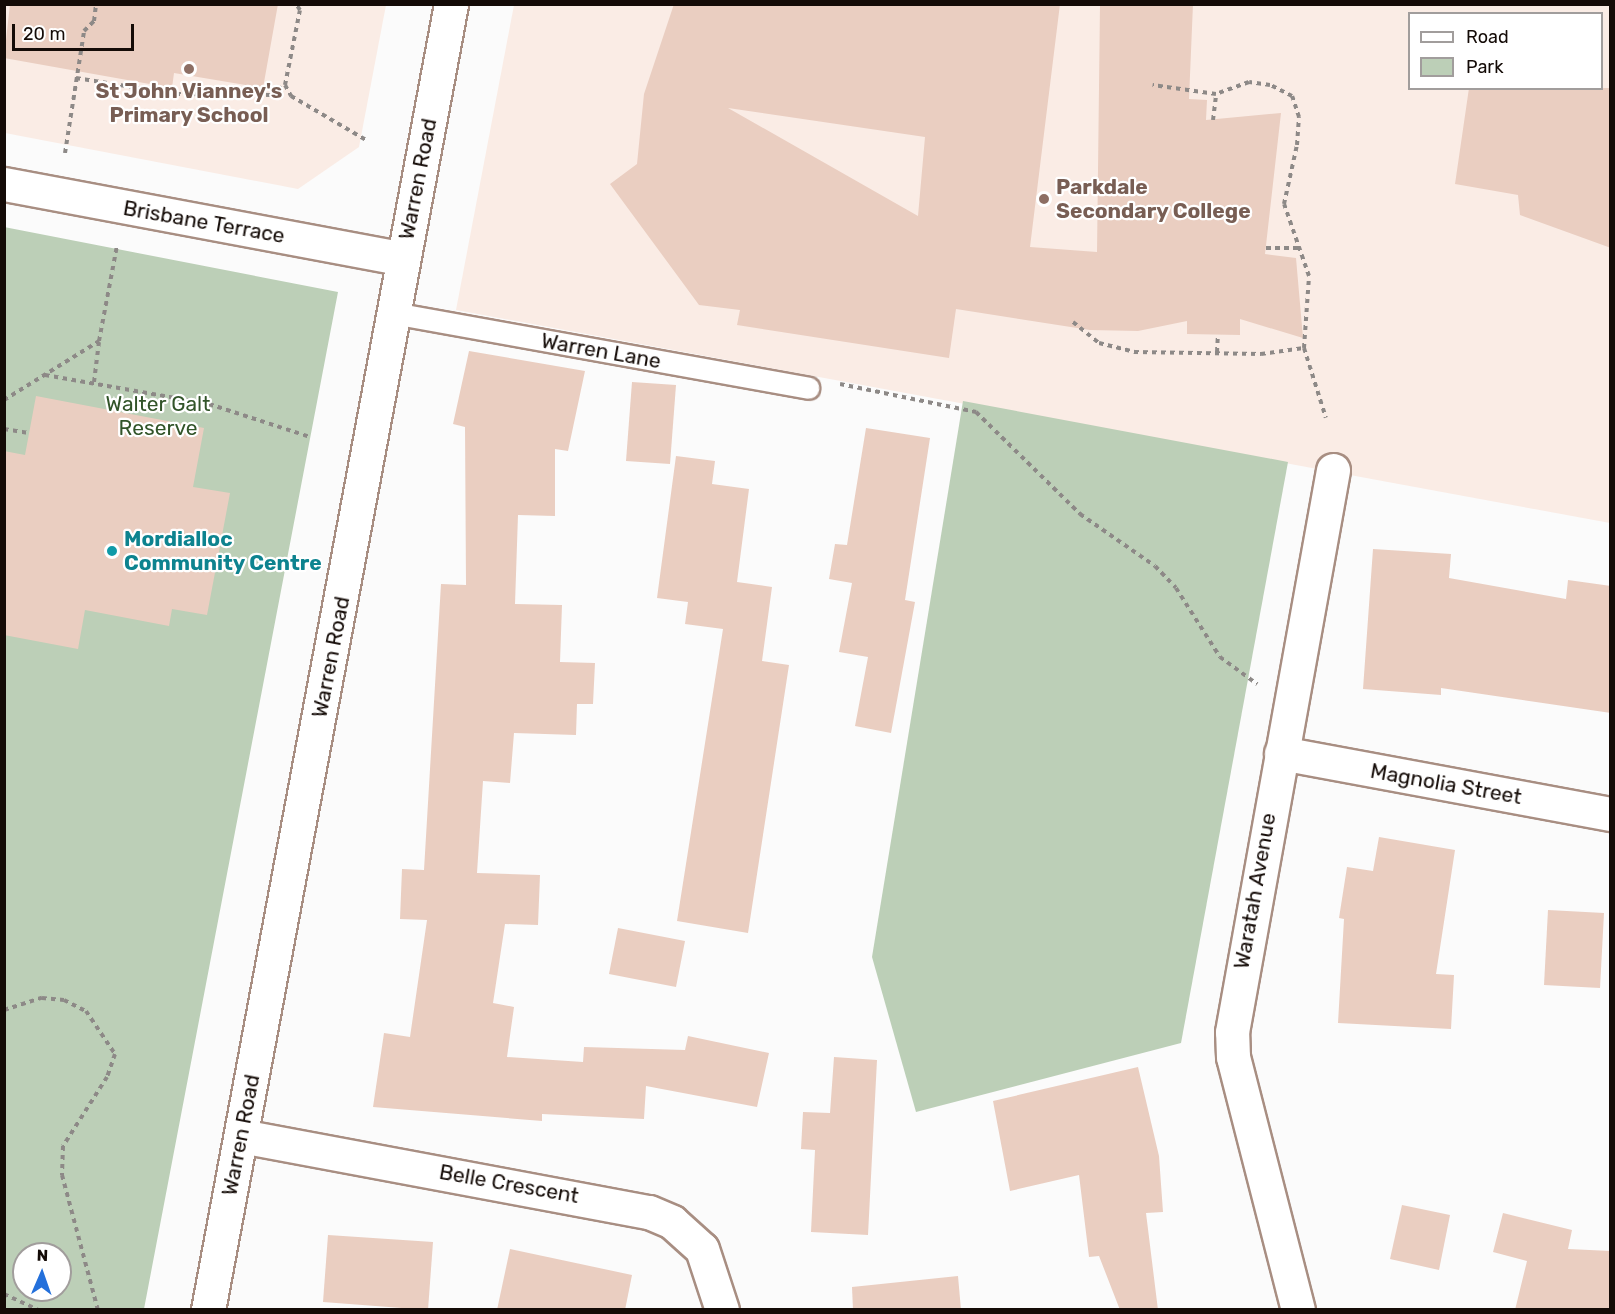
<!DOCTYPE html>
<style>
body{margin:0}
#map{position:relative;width:1615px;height:1314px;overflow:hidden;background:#fbfbfb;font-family:Rubik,sans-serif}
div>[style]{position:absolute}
.built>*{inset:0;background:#faece5}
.green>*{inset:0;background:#bccfb7}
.building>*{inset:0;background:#eacec1}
.path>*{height:4px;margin-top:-2px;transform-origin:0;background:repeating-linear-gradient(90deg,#8d8987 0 4.5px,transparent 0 9px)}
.roads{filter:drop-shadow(2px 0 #a88e82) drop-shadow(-2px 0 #a88e82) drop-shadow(0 2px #a88e82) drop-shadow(0 -2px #a88e82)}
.service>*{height:21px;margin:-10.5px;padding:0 10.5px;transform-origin:10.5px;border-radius:10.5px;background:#fff}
.minor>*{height:33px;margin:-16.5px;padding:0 16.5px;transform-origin:16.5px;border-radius:16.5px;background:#fff}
.tertiary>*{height:33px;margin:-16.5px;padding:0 16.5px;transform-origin:16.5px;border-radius:16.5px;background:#fff}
.dots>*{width:16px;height:16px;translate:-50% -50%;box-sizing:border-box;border:3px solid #fff;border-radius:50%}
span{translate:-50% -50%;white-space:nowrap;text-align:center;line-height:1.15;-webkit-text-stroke:4.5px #fff;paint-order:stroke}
.education-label{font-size:21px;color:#785e54;font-weight:700}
.left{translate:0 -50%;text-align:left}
.street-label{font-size:21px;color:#140b07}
.park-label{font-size:21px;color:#325429}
.culture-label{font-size:21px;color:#0d838f;font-weight:700}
.frame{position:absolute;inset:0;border:6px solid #140b07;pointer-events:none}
.legend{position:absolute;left:1408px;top:12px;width:195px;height:78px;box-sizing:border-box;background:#fff;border:2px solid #a19d9c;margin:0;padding:8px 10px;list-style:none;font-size:18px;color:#140b07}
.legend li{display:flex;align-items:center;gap:12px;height:30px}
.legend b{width:30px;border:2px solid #a19d9c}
.north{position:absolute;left:12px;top:1242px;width:60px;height:60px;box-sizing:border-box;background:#fff;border:2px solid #a19d9c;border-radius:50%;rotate:2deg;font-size:16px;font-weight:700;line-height:24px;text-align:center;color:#140b07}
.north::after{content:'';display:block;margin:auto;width:21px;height:27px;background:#2470db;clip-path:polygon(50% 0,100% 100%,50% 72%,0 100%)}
.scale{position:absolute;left:12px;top:24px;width:122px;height:27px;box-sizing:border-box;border:3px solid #140b07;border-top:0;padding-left:8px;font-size:18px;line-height:21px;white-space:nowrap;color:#140b07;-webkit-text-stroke:4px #fff;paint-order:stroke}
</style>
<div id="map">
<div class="built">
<i style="clip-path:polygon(4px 5px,386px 5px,359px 147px,298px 189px,5px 133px)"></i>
<i style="clip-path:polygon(evenodd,514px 5px,1610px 5px,1610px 523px,456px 310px,514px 5px,1410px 14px,1602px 14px,1602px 88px,1410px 88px,1410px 14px)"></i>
</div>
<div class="green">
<i style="clip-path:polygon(evenodd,4px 227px,338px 292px,144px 1309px,5px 1309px,4px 227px,24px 1254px,60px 1254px,60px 1290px,24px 1290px,24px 1254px)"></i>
<i style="clip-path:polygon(963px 401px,1288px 462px,1181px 1043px,916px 1112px,872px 957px)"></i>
</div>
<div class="building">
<i style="clip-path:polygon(10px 4px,278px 4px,263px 88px,174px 73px,172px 88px,4px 58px)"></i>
<i style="clip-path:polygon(evenodd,674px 4px,1060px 4px,1030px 247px,1097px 252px,1100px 4px,1193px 4px,1189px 99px,1207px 100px,1206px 120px,1281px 113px,1265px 254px,1296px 258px,1303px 338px,1240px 319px,1240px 335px,1187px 334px,1187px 321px,1138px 331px,1090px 330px,956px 309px,949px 358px,737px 325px,740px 310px,699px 305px,610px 184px,637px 164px,644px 94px,674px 4px,728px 108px,925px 137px,918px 216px,728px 108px)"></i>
<i style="clip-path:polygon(1469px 88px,1611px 88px,1611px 248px,1520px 215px,1518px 195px,1455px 184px)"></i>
<i style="clip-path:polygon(469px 351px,585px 371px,568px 451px,555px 449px,555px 516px,518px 515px,515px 604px,562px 605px,560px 662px,595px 663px,593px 704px,577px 704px,576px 735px,514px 733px,510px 783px,483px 781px,477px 873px,540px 875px,538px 925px,505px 924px,493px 1003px,514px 1007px,507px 1057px,583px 1062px,584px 1047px,685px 1050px,688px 1036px,769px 1053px,757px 1107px,646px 1086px,644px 1119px,542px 1114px,542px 1121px,373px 1107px,384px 1033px,410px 1037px,427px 920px,400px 919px,402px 869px,424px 870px,441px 584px,466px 585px,465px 427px,453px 424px)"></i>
<i style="clip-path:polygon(632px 382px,676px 385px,670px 464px,626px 461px)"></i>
<i style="clip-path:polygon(36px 396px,204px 428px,193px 487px,230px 493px,207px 615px,172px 609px,169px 626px,85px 610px,78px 649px,4px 635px,4px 451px,25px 455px)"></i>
<i style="clip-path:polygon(866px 428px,930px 438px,905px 600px,915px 602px,891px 733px,855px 726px,868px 657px,839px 652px,852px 583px,829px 579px,835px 544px,847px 545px)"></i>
<i style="clip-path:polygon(676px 456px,715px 461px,712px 484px,749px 489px,737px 582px,772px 587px,762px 661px,789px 665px,748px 933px,677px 921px,723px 629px,685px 624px,688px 602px,657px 598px)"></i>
<i style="clip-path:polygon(1373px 549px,1451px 554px,1449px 578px,1566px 599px,1568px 580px,1611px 586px,1611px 713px,1441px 688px,1441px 695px,1363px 689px)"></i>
<i style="clip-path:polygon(1379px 837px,1455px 850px,1436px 974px,1454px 975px,1451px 1029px,1338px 1023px,1344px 919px,1339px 918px,1347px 867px,1373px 871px)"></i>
<i style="clip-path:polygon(1548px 910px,1604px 913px,1600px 988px,1544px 985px)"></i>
<i style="clip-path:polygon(618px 928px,685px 941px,676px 987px,609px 974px)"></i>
<i style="clip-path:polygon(834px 1057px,877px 1060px,868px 1235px,811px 1232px,815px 1150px,801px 1149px,803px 1112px,830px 1113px)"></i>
<i style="clip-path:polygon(1138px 1067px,1159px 1156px,1163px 1212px,1146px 1213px,1158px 1310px,1120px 1310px,1099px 1256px,1089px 1257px,1079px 1175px,1010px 1191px,993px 1101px)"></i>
<i style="clip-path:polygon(1402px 1205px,1450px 1215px,1439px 1270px,1390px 1259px)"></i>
<i style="clip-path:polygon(1503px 1213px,1572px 1230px,1568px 1249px,1611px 1251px,1611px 1310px,1515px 1310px,1527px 1261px,1493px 1252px)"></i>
<i style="clip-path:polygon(328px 1235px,433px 1242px,428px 1310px,323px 1302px)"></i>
<i style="clip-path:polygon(510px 1249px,632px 1275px,625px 1310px,497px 1310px)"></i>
<i style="clip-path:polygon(958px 1276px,961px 1310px,853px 1310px,852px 1287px)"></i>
</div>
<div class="path">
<i style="left:76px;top:78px;width:101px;rotate:9.1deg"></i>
<i style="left:176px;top:94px;width:95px;rotate:0.6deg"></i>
<i style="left:271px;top:95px;width:17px;rotate:-36deg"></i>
<i style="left:285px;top:85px;width:76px;rotate:-78.7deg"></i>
<i style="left:300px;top:10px;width:7px;rotate:-124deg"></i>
<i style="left:285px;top:85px;width:13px;rotate:61deg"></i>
<i style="left:291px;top:96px;width:87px;rotate:30.4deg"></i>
<i style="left:1213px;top:120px;width:26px;rotate:-83deg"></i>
<i style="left:65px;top:153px;width:123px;rotate:-81.1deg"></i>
<i style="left:84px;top:31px;width:14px;rotate:-45deg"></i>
<i style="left:94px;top:21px;width:17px;rotate:-83deg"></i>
<i style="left:1266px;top:248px;width:35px"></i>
<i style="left:1073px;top:322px;width:33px;rotate:39deg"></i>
<i style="left:1099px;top:343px;width:36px;rotate:14deg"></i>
<i style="left:1134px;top:352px;width:127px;rotate:0.9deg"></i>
<i style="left:1261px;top:354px;width:43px;rotate:-7.9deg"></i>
<i style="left:1304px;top:348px;width:72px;rotate:-86deg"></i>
<i style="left:1309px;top:276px;width:76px;rotate:-109.1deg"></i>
<i style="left:1284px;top:204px;width:60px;rotate:-77.6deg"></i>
<i style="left:1297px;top:145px;width:28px;rotate:-86deg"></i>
<i style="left:1299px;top:117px;width:22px;rotate:-108deg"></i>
<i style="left:1292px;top:96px;width:25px;rotate:-153deg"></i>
<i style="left:1270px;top:85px;width:21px;rotate:-172deg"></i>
<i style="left:1249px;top:82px;width:35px;rotate:160deg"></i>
<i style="left:1216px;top:94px;width:64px;rotate:-171.9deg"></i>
<i style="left:1304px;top:348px;width:73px;rotate:72.6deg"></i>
<i style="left:1217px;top:352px;width:17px;rotate:-87deg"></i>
<i style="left:45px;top:375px;width:167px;rotate:10deg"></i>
<i style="left:209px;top:404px;width:106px;rotate:18.1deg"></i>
<i style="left:94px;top:382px;width:40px;rotate:-82.9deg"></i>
<i style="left:840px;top:384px;width:139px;rotate:11.6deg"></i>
<i style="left:976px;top:412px;width:146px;rotate:44.4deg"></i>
<i style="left:1080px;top:514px;width:91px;rotate:34.7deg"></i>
<i style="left:1155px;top:566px;width:30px;rotate:46deg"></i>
<i style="left:1176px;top:588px;width:82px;rotate:57.5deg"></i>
<i style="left:1220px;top:657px;width:46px;rotate:36.1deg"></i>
<i style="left:4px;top:400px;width:112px;rotate:-31.8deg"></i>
<i style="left:99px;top:341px;width:97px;rotate:-79.3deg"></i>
<i style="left:4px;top:429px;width:25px;rotate:9deg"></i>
<i style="left:4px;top:1010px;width:40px;rotate:-18deg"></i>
<i style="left:42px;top:998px;width:22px;rotate:5deg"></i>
<i style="left:64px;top:1000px;width:25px;rotate:27deg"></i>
<i style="left:86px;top:1011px;width:52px;rotate:56deg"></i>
<i style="left:115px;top:1054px;width:24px;rotate:109deg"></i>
<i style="left:107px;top:1077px;width:82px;rotate:122.5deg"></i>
<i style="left:63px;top:1146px;width:29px;rotate:92deg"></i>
<i style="left:62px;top:1175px;width:140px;rotate:75.1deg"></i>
<i style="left:4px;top:1294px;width:38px;rotate:25deg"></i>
</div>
<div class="roads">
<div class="service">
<i style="left:393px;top:313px;width:422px;rotate:10.2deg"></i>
</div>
<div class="minor">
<i style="left:4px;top:184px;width:406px;rotate:10.6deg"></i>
<i style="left:1281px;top:753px;width:335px;rotate:10.5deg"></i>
<i style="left:241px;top:1136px;width:415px;rotate:10.6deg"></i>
<i style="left:649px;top:1212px;width:25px;rotate:23deg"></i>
<i style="left:672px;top:1222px;width:40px;rotate:42deg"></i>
<i style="left:702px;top:1249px;width:64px;rotate:71.8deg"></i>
<i style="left:1298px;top:1310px;width:261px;rotate:-104.4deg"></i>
<i style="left:1233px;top:1057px;width:25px;rotate:-92deg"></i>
<i style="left:1232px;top:1032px;width:571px;rotate:-79.81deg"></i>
</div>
<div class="tertiary">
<i style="left:208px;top:1310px;width:1328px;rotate:-79.46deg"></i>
</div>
</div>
<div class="dots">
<i style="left:189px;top:69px;background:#8d6e63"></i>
<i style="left:1044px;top:199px;background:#8d6e63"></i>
<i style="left:112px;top:551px;background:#0f9aa8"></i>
</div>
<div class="education-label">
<span style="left:189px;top:103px">St John Vianney's<br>Primary School</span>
<span class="left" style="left:1056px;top:199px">Parkdale<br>Secondary College</span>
</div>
<div class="street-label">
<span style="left:418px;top:179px;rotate:-79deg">Warren Road</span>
<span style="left:204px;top:222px;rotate:10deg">Brisbane Terrace</span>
<span style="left:601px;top:351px;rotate:10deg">Warren Lane</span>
<span style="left:331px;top:657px;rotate:-79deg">Warren Road</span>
<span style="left:1446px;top:784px;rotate:10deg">Magnolia Street</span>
<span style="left:1255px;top:891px;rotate:-80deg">Waratah Avenue</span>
<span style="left:241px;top:1135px;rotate:-79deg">Warren Road</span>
<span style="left:509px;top:1184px;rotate:10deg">Belle Crescent</span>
</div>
<div class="park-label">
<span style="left:158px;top:416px">Walter Galt<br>Reserve</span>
</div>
<div class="culture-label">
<span class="left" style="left:124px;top:551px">Mordialloc<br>Community Centre</span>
</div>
<div class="frame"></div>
<ul class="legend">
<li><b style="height:8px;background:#fff"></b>Road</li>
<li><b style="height:16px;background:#bccfb7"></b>Park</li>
</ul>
<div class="north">N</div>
<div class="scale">20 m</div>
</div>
